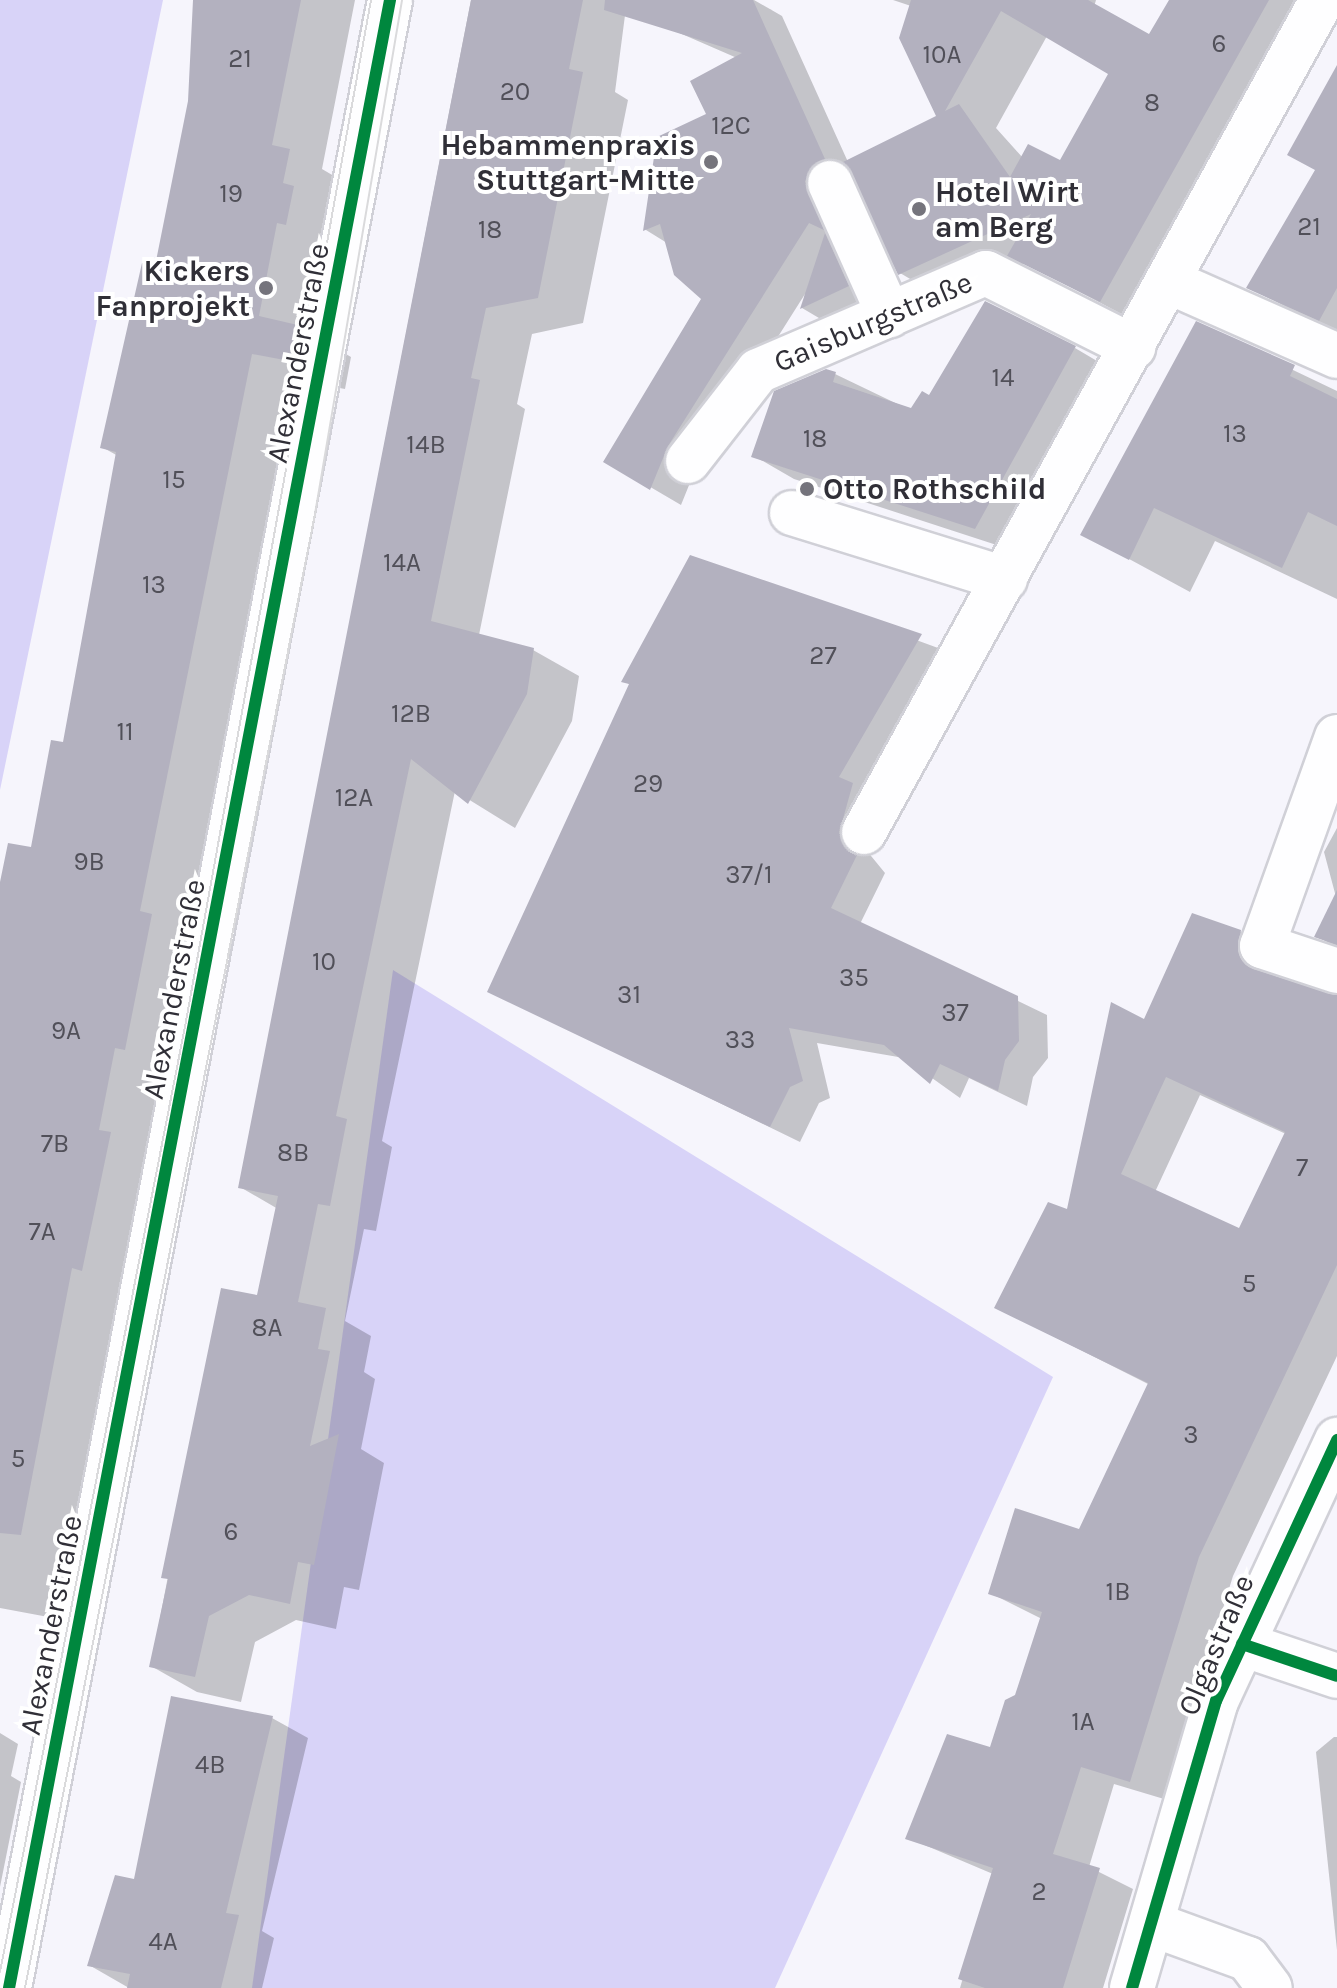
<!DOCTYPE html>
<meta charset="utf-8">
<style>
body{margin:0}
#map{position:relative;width:1337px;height:1988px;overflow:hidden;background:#f6f5fc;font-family:Karla,sans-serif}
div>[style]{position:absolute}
.green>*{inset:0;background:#d8d3f8}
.shadow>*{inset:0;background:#0003}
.building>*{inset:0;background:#b3b1bf}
.roads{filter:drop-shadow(2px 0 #d0d0d7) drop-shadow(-2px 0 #d0d0d7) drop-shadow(0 2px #d0d0d7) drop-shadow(0 -2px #d0d0d7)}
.minor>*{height:44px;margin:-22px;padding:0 22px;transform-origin:22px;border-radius:22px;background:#fefeff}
.tram>*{height:2px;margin:-1px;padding:0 1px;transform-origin:1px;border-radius:1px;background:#dadadc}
.cycleway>*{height:12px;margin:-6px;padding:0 6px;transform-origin:6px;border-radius:6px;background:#00873e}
.dots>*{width:22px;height:22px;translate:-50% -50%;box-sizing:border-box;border:4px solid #fff;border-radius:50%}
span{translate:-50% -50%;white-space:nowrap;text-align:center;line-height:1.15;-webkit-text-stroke:8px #fff;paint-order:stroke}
.number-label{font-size:26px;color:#515059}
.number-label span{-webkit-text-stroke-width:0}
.poi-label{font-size:30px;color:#302f37;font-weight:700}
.right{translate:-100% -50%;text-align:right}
.left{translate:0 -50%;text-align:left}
.street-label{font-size:30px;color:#302f37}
</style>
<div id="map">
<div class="green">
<i style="clip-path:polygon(0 0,163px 0,0 790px)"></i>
<i style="clip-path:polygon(393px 970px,1053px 1377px,775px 1988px,252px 1988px)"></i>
</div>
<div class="shadow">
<i style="clip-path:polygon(200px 0,355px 0,322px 169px,339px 179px,310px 333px,351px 357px,345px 389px,302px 381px,59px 1619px,0 1608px,0 893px,32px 849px,64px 745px,118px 456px,102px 447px,157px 268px,190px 102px)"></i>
<i style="clip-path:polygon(471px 0,627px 0,615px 92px,628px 100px,583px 323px,532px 334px,517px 404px,525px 409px,479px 635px,533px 650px,579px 676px,572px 721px,515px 828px,455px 791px,382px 1141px,392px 1147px,376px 1231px,364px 1229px,345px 1321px,371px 1336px,364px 1372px,375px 1379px,361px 1449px,384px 1463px,359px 1590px,344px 1587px,336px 1629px,296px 1620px,255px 1642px,241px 1702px,197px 1692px,151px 1666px,222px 1290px,259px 1297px,278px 1209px,240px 1187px)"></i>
<i style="clip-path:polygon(evenodd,672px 0,754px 0,782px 16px,848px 162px,938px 117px,911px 6px,893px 0,1096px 0,1094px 7px,1150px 37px,1171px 0,1328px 0,1146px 327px,1025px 263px,946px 300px,900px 273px,854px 179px,887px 309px,841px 331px,802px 308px,805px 294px,698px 463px,681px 505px,606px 461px,703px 299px,667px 243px,646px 230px,659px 138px,709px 115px,737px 58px,668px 28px,672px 0,1047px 36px,1111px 73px,1061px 163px,1023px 158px,996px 128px,1047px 36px)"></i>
<i style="clip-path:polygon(1337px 69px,1337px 333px,1249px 288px,1317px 170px)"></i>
<i style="clip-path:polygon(1197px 324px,1337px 391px,1337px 599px,1215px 541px,1190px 592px,1083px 534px)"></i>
<i style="clip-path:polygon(1075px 348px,1114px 371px,1015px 551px,794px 479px,754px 456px,835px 374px,912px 411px)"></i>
<i style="clip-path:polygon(690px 557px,949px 652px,867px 851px,885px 873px,860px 924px,1047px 1015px,1048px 1058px,1033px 1077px,1027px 1106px,969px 1078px,960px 1098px,904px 1058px,817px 1043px,830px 1098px,819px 1103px,800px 1142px,489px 991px,631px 685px,624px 681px)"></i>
<i style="clip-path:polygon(1337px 828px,1337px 948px,1317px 936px,1336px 897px,1324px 852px)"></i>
<i style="clip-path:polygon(evenodd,1240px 932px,1274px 951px,1276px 978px,1337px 996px,1337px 1356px,1233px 1576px,1164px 1799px,1114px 1784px,1089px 1867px,1133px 1889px,1103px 1988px,960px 1988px,993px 1874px,908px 1838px,991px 1749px,1017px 1696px,1042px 1619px,990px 1593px,1080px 1531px,1150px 1385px,997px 1308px,1069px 1211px,1145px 1021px,1240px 932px,1200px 1095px,1286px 1134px,1240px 1231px,1155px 1192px,1200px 1095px)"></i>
<i style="clip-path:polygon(272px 1718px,308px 1738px,262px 1931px,274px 1938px,262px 1988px,129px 1988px,89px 1965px,136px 1881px)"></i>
<i style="clip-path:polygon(0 1733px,18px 1744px,11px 1776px,21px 1782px,0 1887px)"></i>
<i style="clip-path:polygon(1334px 1737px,1337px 1737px,1337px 1950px,1316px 1752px)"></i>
</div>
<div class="building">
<i style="clip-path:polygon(193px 0,301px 0,272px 145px,290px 149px,283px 183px,294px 186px,286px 225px,277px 223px,259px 316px,302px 326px,295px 362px,252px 354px,140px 911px,152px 914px,125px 1050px,115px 1048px,99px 1130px,111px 1132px,82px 1271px,72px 1268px,21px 1535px,0 1533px,0 882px,8px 843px,31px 847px,51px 740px,63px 742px,116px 452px,100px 448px,142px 263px,155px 266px,188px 101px)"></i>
<i style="clip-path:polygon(471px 0,583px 0,569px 69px,583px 72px,538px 298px,486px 308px,471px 378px,480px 380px,431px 621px,534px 648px,527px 694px,468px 804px,411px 759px,336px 1116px,347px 1119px,330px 1206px,318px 1204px,298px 1302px,326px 1308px,318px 1349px,330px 1351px,310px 1446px,339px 1434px,314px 1565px,298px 1562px,290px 1604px,249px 1595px,209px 1616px,195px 1677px,149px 1667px,168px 1579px,161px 1578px,221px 1288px,257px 1295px,278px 1196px,238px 1188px)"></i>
<i style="clip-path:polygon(605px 0,753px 0,825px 159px,805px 181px,824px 230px,809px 223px,668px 446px,650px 490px,603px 462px,701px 299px,674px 275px,660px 224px,643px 231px,657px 137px,706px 114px,690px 81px,742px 53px,604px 10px)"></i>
<i style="clip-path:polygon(evenodd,911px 0,1088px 0,1149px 34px,1169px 0,1269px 0,1100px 302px,1007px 256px,1031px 214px,898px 275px,843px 162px,936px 116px,899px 38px,911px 0,1001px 11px,1108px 74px,1060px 160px,1028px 144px,1010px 177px,959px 104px,945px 111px,1001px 11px)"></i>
<i style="clip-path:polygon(1337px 65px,1337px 288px,1319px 321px,1246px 288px,1315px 170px,1287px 155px)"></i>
<i style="clip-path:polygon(825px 233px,849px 286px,800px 309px)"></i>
<i style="clip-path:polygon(985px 301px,1076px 346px,975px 529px,751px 457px,774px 391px,826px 369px,836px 372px,833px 382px,911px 408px,922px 391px,929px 395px)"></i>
<i style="clip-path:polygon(1196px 321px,1295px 365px,1290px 376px,1337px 399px,1337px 526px,1308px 512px,1282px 568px,1154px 508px,1129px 560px,1080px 535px)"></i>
<i style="clip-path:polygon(690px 555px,922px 634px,839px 777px,853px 783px,839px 833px,857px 855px,831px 908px,1018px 996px,1019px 1041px,1005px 1060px,998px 1091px,940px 1064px,930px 1084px,884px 1045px,789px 1028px,803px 1081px,790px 1087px,770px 1127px,487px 992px,629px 684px,621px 682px)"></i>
<i style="clip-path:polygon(1337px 890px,1337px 945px,1314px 937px)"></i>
<i style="clip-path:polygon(evenodd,1192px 913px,1241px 930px,1238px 951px,1253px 969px,1337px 995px,1337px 1265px,1199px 1557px,1130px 1782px,1081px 1767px,1053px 1854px,1100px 1868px,1063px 1988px,985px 1988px,958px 1979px,993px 1868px,905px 1839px,947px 1734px,990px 1747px,1005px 1700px,1015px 1695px,1042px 1612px,988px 1594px,1015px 1508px,1079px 1529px,1148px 1383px,994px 1308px,1048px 1202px,1067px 1209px,1111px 1002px,1144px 1019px,1192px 913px,1166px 1077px,1285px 1132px,1239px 1228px,1121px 1174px,1166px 1077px)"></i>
<i style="clip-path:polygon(171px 1696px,273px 1716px,226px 1913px,239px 1915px,221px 1988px,127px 1988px,130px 1974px,87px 1966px,115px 1875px,134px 1879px)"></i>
</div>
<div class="roads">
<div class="minor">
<i style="left:830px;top:183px;width:145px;rotate:65.9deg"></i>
<i style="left:1168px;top:281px;width:185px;rotate:23.9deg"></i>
<i style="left:688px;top:461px;width:114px;rotate:-52.1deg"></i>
<i style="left:758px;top:371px;width:248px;rotate:-23.3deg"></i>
<i style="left:986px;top:273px;width:165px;rotate:26.7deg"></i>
<i style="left:792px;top:513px;width:223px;rotate:17.2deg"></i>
<i style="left:1337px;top:737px;width:222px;rotate:109.7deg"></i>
<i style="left:1262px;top:946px;width:79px;rotate:18.4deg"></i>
<i style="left:864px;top:832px;width:950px;rotate:-61.17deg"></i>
<i style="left:1242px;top:1644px;width:100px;rotate:18.6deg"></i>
<i style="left:1152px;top:1924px;width:102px;rotate:20deg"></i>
<i style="left:1248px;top:1959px;width:36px;rotate:53deg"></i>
<i style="left:9px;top:1988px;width:2024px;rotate:-79.15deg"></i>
<i style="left:1132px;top:1988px;width:299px;rotate:-73.7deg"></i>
<i style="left:1216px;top:1701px;width:288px;rotate:-65.1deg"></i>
</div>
</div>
<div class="tram">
<i style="left:0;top:1972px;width:969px;rotate:-78.93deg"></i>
<i style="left:186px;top:1021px;width:1038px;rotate:-79.73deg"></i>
<i style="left:25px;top:1988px;width:1502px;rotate:-78.87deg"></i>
<i style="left:315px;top:514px;width:521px;rotate:-80.39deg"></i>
</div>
<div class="cycleway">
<i style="left:1242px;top:1644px;width:100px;rotate:18.6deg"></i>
<i style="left:9px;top:1988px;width:2024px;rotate:-79.15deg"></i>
<i style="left:1132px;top:1988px;width:299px;rotate:-73.7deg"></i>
<i style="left:1216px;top:1701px;width:288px;rotate:-65.1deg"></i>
</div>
<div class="dots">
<i style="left:711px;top:162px;background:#75747c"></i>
<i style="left:919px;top:209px;background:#75747c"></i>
<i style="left:266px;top:288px;background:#75747c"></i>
<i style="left:807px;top:489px;background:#75747c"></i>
</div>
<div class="number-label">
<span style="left:1219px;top:44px">6</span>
<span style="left:942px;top:55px">10A</span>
<span style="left:240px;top:59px">21</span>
<span style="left:515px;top:92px">20</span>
<span style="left:1152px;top:103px">8</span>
<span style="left:731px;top:126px">12C</span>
<span style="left:231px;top:194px">19</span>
<span style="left:1309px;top:227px">21</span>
<span style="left:490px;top:230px">18</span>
<span style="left:1003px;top:378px">14</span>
<span style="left:1235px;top:434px">13</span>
<span style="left:815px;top:439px">18</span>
<span style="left:426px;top:445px">14B</span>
<span style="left:174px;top:480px">15</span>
<span style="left:402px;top:563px">14A</span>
<span style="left:154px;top:585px">13</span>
<span style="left:823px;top:656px">27</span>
<span style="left:411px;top:714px">12B</span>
<span style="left:125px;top:732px">11</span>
<span style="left:648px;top:784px">29</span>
<span style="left:354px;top:798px">12A</span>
<span style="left:89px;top:862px">9B</span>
<span style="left:749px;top:875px">37/1</span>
<span style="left:324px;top:962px">10</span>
<span style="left:854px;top:978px">35</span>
<span style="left:629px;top:995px">31</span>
<span style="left:955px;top:1013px">37</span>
<span style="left:66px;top:1031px">9A</span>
<span style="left:740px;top:1040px">33</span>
<span style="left:55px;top:1144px">7B</span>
<span style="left:293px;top:1153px">8B</span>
<span style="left:1302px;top:1168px">7</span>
<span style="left:42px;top:1232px">7A</span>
<span style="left:1249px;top:1284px">5</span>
<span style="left:267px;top:1328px">8A</span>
<span style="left:1191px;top:1435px">3</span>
<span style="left:18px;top:1459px">5</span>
<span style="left:231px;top:1532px">6</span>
<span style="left:1118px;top:1592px">1B</span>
<span style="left:1083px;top:1722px">1A</span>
<span style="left:210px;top:1765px">4B</span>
<span style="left:1039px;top:1892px">2</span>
<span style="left:163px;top:1942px">4A</span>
</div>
<div class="poi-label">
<span class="right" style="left:695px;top:162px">Hebammenpraxis<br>Stuttgart-Mitte</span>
<span class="left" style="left:935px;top:209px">Hotel Wirt<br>am Berg</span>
<span class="right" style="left:250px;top:288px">Kickers<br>Fanprojekt</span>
<span class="left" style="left:823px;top:489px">Otto Rothschild</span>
</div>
<div class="street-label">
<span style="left:873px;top:322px;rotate:-23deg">Gaisburgstraße</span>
<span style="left:298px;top:353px;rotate:-79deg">Alexanderstraße</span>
<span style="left:174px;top:989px;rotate:-79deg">Alexanderstraße</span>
<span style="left:51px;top:1625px;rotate:-79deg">Alexanderstraße</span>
<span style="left:1216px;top:1645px;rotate:-67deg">Olgastraße</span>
</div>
</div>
